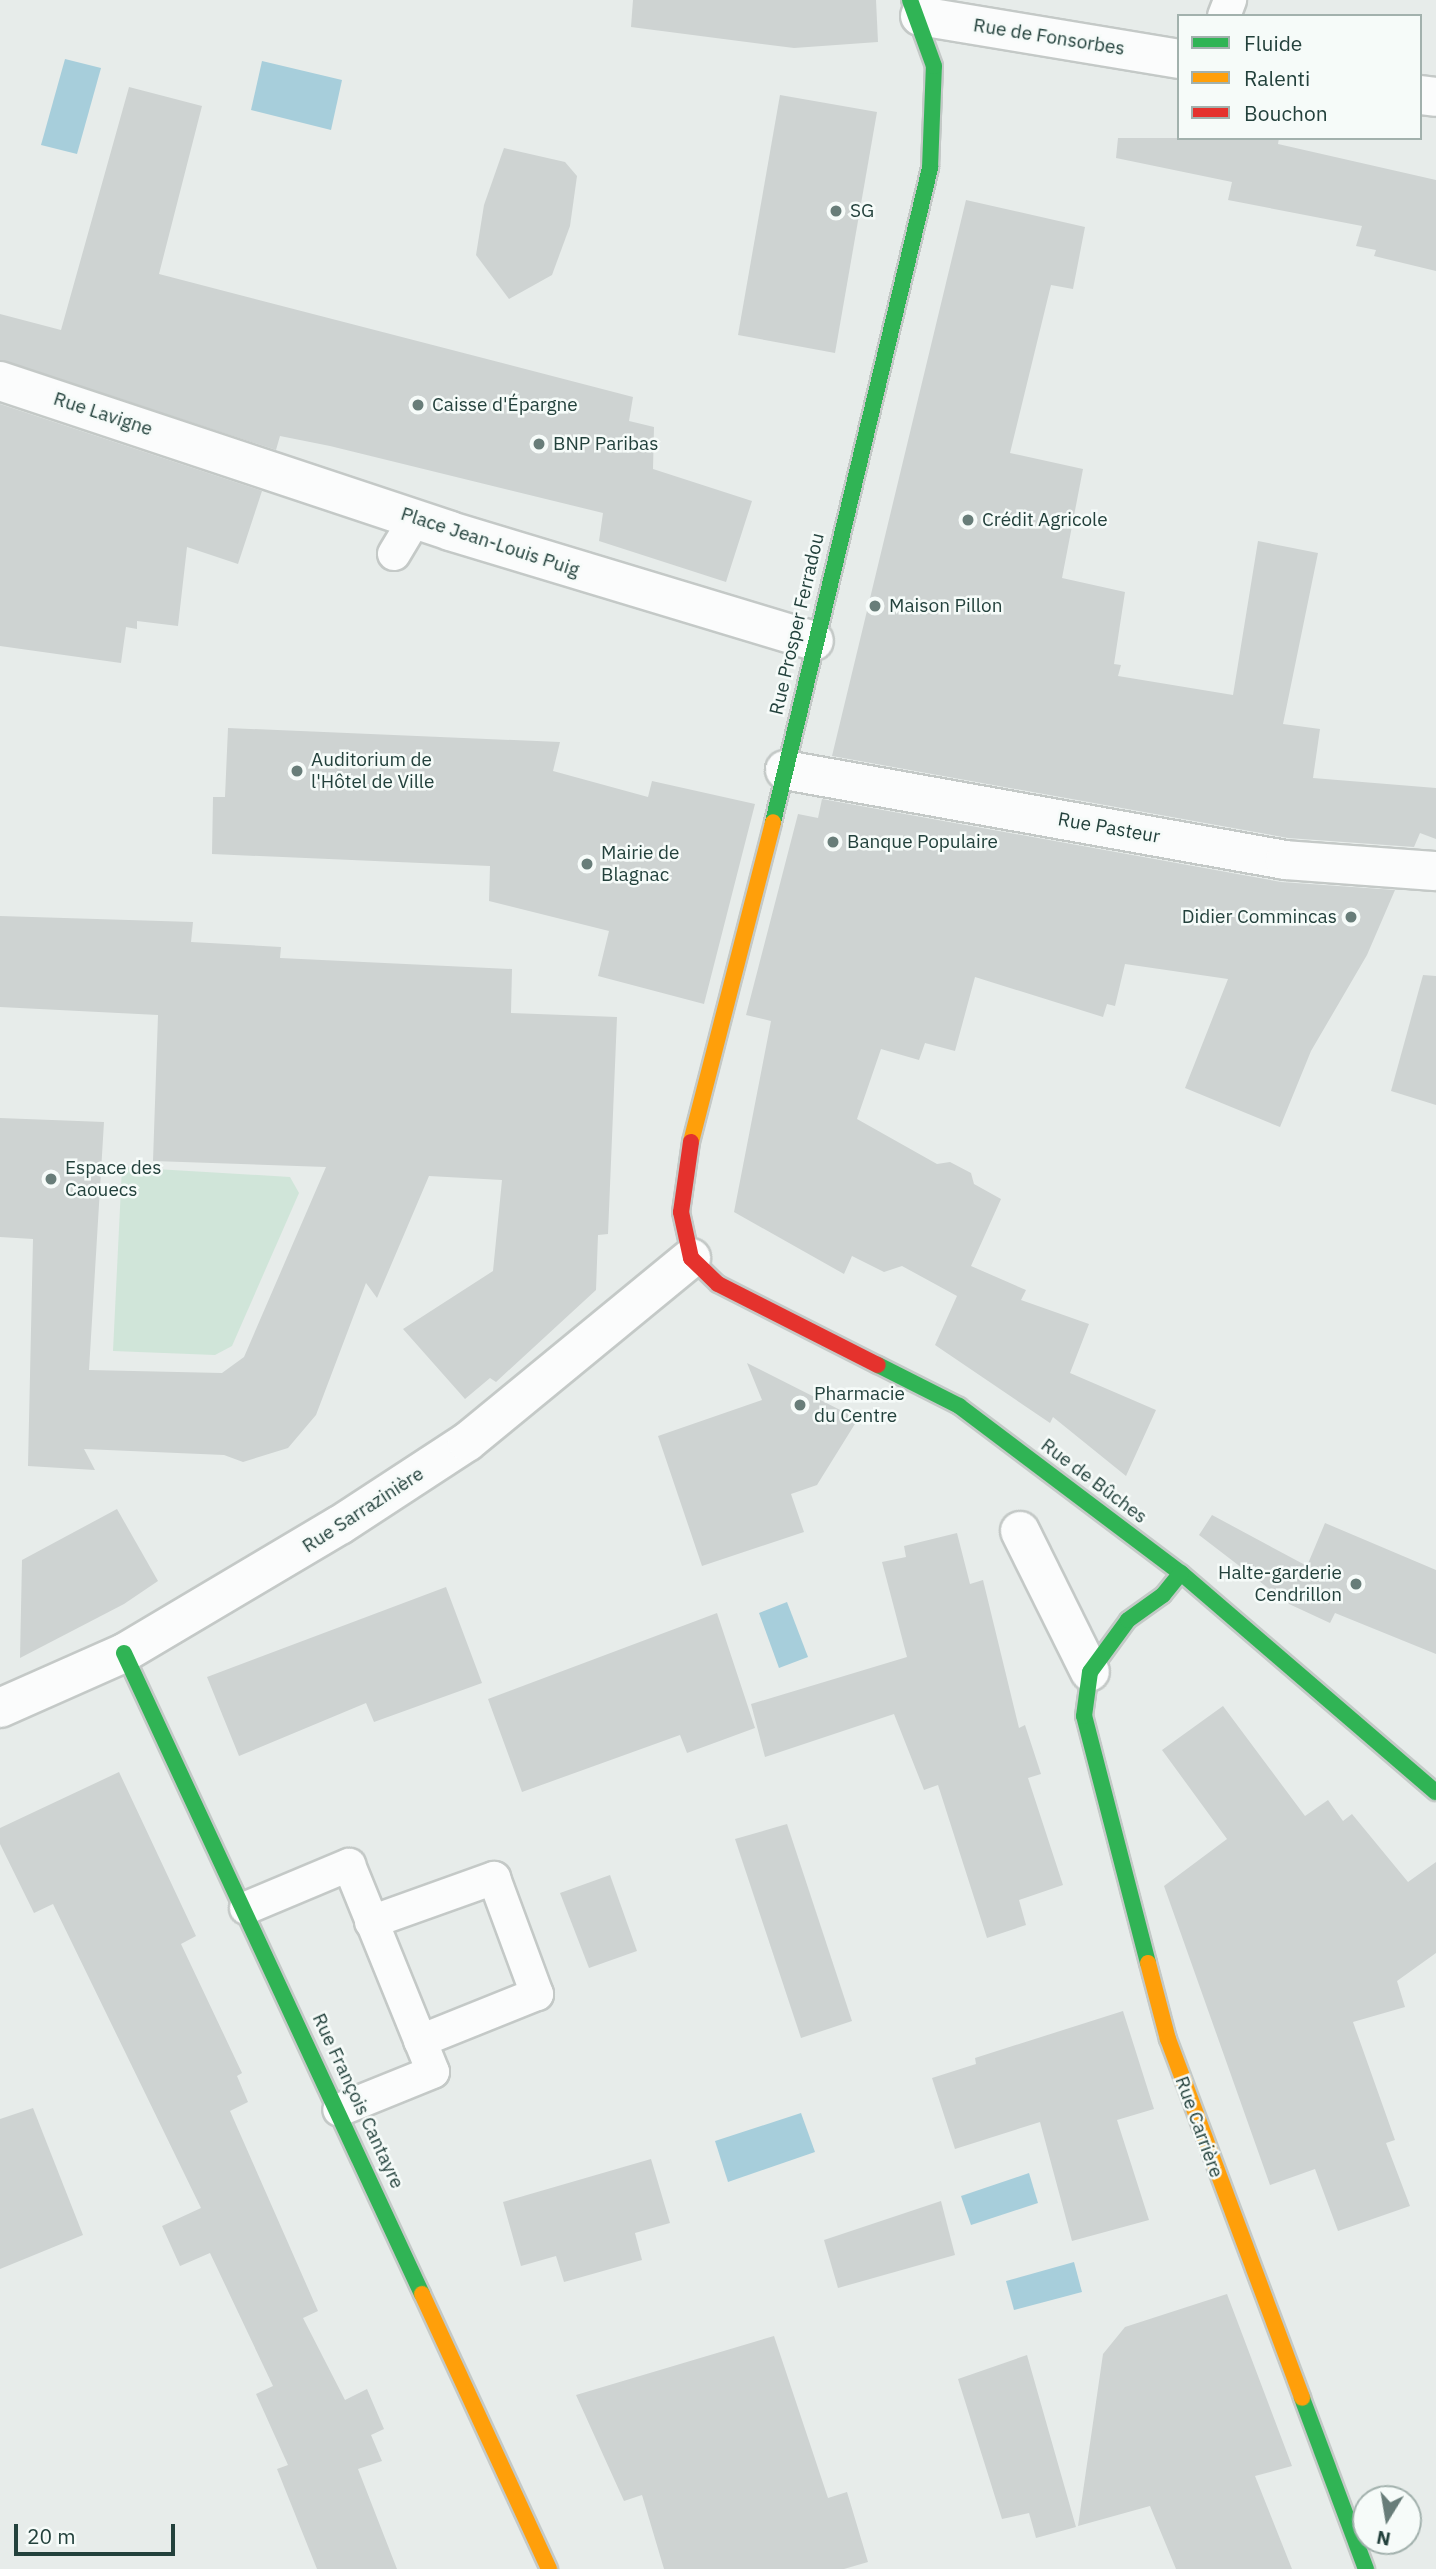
<!DOCTYPE html>
<meta charset="utf-8">
<style>
body{margin:0}
#map{position:relative;width:1436px;height:2569px;overflow:hidden;background:#e7ecea;font-family:"IBM Plex Sans",sans-serif}
div>[style]{position:absolute}
.green>*{inset:0;background:#d0e5d9}
.water>*{inset:0;background:#a7cedb}
.building>*{inset:0;background:#ced3d2}
.roads{filter:drop-shadow(2px 0 #c4c9c7) drop-shadow(-2px 0 #c4c9c7) drop-shadow(0 2px #c4c9c7) drop-shadow(0 -2px #c4c9c7)}
.lane>*{height:32px;margin:-16px;padding:0 16px;transform-origin:16px;border-radius:16px;background:#fbfcfc}
.street>*{height:38px;margin:-19px;padding:0 19px;transform-origin:19px;border-radius:19px;background:#fbfcfc}
.fast>*{height:16px;margin:-8px;padding:0 8px;transform-origin:8px;border-radius:8px;background:#30b455}
.slow>*{height:16px;margin:-8px;padding:0 8px;transform-origin:8px;border-radius:8px;background:#ff9f0a}
.jam>*{height:16px;margin:-8px;padding:0 8px;transform-origin:8px;border-radius:8px;background:#e5322d}
.dots>*{width:19px;height:19px;translate:-50% -50%;box-sizing:border-box;border:4px solid #f6fbf9;border-radius:50%}
span{translate:-50% -50%;white-space:nowrap;text-align:center;line-height:1.15;-webkit-text-stroke:5px #f6fbf9;paint-order:stroke}
.street-label{font-size:19px;color:#23413c}
.poi-label{font-size:19px;color:#23413c}
.left{translate:0 -50%;text-align:left}
.right{translate:-100% -50%;text-align:right}
.legend{position:absolute;left:1177px;top:14px;width:245px;height:126px;box-sizing:border-box;background:#f6fbf9;border:2px solid #a2b1ad;margin:0;padding:9px 12px;list-style:none;font-size:21px;color:#23413c}
.legend li{display:flex;align-items:center;gap:14px;height:35px}
.legend b{width:35px;border:2px solid #a2b1ad}
.north{position:absolute;left:1352px;top:2485px;width:70px;height:70px;box-sizing:border-box;background:#f6fbf9;border:2px solid #a2b1ad;border-radius:50%;rotate:191deg;font-size:19px;font-weight:700;line-height:28px;text-align:center;color:#23413c}
.north::after{content:'';display:block;margin:auto;width:24px;height:32px;background:#687d79;clip-path:polygon(50% 0,100% 100%,50% 72%,0 100%)}
.scale{position:absolute;left:14px;top:2524px;width:161px;height:32px;box-sizing:border-box;border:4px solid #23413c;border-top:0;padding-left:9px;font-size:21px;line-height:24px;white-space:nowrap;color:#23413c;-webkit-text-stroke:5px #f6fbf9;paint-order:stroke}
</style>
<div id="map">
<div class="green">
<i style="clip-path:polygon(122px 1167px,290px 1177px,299px 1193px,232px 1346px,215px 1355px,113px 1351px)"></i>
</div>
<div class="water">
<i style="clip-path:polygon(65px 59px,101px 68px,77px 154px,41px 145px)"></i>
<i style="clip-path:polygon(262px 61px,342px 80px,331px 130px,251px 110px)"></i>
<i style="clip-path:polygon(787px 1602px,808px 1657px,779px 1668px,759px 1613px)"></i>
<i style="clip-path:polygon(801px 2113px,815px 2152px,728px 2182px,715px 2141px)"></i>
<i style="clip-path:polygon(1029px 2173px,1038px 2203px,971px 2225px,961px 2196px)"></i>
<i style="clip-path:polygon(1074px 2262px,1082px 2292px,1014px 2310px,1006px 2281px)"></i>
</div>
<div class="building">
<i style="clip-path:polygon(633px 0,876px 0,878px 42px,794px 48px,631px 27px)"></i>
<i style="clip-path:polygon(129px 87px,202px 106px,159px 274px,633px 397px,629px 421px,654px 427px,653px 469px,752px 501px,726px 582px,599px 541px,603px 513px,330px 446px,280px 436px,276px 450px,0 360px,0 314px,61px 330px)"></i>
<i style="clip-path:polygon(780px 95px,877px 112px,835px 353px,738px 335px)"></i>
<i style="clip-path:polygon(1118px 138px,1279px 138px,1278px 144px,1436px 180px,1436px 271px,1374px 256px,1376px 250px,1356px 246px,1362px 226px,1228px 200px,1232px 182px,1116px 158px)"></i>
<i style="clip-path:polygon(504px 148px,565px 162px,577px 176px,570px 226px,552px 275px,509px 299px,476px 255px,484px 205px)"></i>
<i style="clip-path:polygon(966px 200px,1085px 227px,1073px 289px,1051px 285px,1010px 453px,1083px 469px,1062px 578px,1125px 592px,1114px 664px,1121px 665px,1118px 676px,1233px 695px,1258px 541px,1318px 553px,1283px 724px,1320px 729px,1313px 778px,1436px 788px,1436px 839px,1420px 833px,1414px 847px,1288px 838px,832px 756px)"></i>
<i style="clip-path:polygon(0 404px,262px 491px,238px 564px,187px 547px,178px 626px,137px 621px,137px 629px,126px 627px,121px 663px,0 646px)"></i>
<i style="clip-path:polygon(228px 728px,560px 742px,553px 771px,648px 797px,652px 781px,755px 804px,704px 1004px,598px 976px,609px 931px,489px 901px,490px 866px,212px 854px,213px 797px,225px 797px)"></i>
<i style="clip-path:polygon(822px 799px,1281px 882px,1395px 890px,1367px 955px,1311px 1051px,1280px 1127px,1185px 1088px,1228px 979px,1125px 964px,1115px 1006px,1107px 1004px,1103px 1017px,975px 977px,955px 1051px,925px 1043px,919px 1060px,881px 1049px,857px 1119px,937px 1164px,950px 1162px,971px 1173px,974px 1184px,1001px 1199px,971px 1266px,1026px 1290px,1021px 1300px,1089px 1324px,1070px 1373px,1156px 1410px,1126px 1476px,1053px 1417px,1050px 1423px,935px 1345px,957px 1296px,902px 1266px,884px 1272px,852px 1256px,844px 1274px,734px 1212px,771px 1021px,746px 1015px,798px 814px,818px 818px)"></i>
<i style="clip-path:polygon(0 916px,193px 922px,191px 942px,281px 947px,280px 958px,512px 969px,511px 1013px,617px 1017px,608px 1234px,598px 1235px,596px 1290px,496px 1382px,490px 1378px,465px 1399px,403px 1329px,493px 1271px,502px 1180px,429px 1176px,377px 1298px,366px 1283px,316px 1415px,288px 1448px,243px 1462px,224px 1455px,84px 1449px,95px 1470px,28px 1466px,33px 1239px,0 1237px,0 1118px,104px 1122px,89px 1370px,222px 1373px,244px 1357px,326px 1167px,153px 1161px,158px 1015px,0 1007px)"></i>
<i style="clip-path:polygon(1423px 975px,1436px 976px,1436px 1105px,1391px 1091px)"></i>
<i style="clip-path:polygon(747px 1363px,858px 1419px,817px 1485px,791px 1494px,804px 1532px,702px 1566px,658px 1436px,762px 1400px)"></i>
<i style="clip-path:polygon(117px 1509px,158px 1581px,124px 1604px,20px 1658px,22px 1560px)"></i>
<i style="clip-path:polygon(1212px 1515px,1307px 1566px,1325px 1523px,1436px 1570px,1436px 1654px,1335px 1613px,1330px 1623px,1289px 1604px,1199px 1535px)"></i>
<i style="clip-path:polygon(957px 1533px,970px 1584px,983px 1580px,1019px 1728px,1025px 1725px,1041px 1774px,1028px 1778px,1063px 1885px,1019px 1900px,1026px 1925px,987px 1938px,938px 1785px,924px 1790px,894px 1714px,765px 1757px,751px 1704px,907px 1657px,882px 1562px,906px 1557px,904px 1546px)"></i>
<i style="clip-path:polygon(446px 1587px,482px 1683px,374px 1722px,366px 1703px,239px 1756px,207px 1677px)"></i>
<i style="clip-path:polygon(717px 1613px,755px 1728px,687px 1753px,680px 1735px,522px 1792px,488px 1699px)"></i>
<i style="clip-path:polygon(1223px 1706px,1305px 1816px,1328px 1800px,1343px 1821px,1352px 1814px,1408px 1882px,1436px 1862px,1436px 1953px,1397px 1981px,1405px 2007px,1353px 2022px,1395px 2140px,1386px 2143px,1410px 2206px,1338px 2231px,1315px 2169px,1270px 2185px,1164px 1886px,1227px 1839px,1162px 1750px)"></i>
<i style="clip-path:polygon(119px 1772px,196px 1936px,181px 1944px,242px 2073px,237px 2076px,248px 2102px,230px 2111px,318px 2311px,303px 2318px,345px 2400px,367px 2389px,384px 2429px,371px 2435px,382px 2461px,358px 2469px,397px 2569px,317px 2569px,277px 2469px,288px 2465px,256px 2394px,273px 2386px,210px 2253px,180px 2266px,162px 2226px,201px 2208px,53px 1904px,34px 1913px,0 1844px,0 1828px)"></i>
<i style="clip-path:polygon(787px 1824px,852px 2021px,801px 2038px,735px 1839px)"></i>
<i style="clip-path:polygon(610px 1875px,637px 1951px,589px 1968px,560px 1893px)"></i>
<i style="clip-path:polygon(1123px 2011px,1154px 2109px,1117px 2120px,1149px 2220px,1072px 2241px,1040px 2122px,955px 2149px,932px 2078px,976px 2064px,975px 2058px)"></i>
<i style="clip-path:polygon(33px 2108px,83px 2235px,0 2269px,0 2119px)"></i>
<i style="clip-path:polygon(651px 2159px,670px 2223px,635px 2233px,642px 2260px,564px 2282px,556px 2256px,521px 2266px,503px 2202px)"></i>
<i style="clip-path:polygon(941px 2201px,955px 2255px,838px 2288px,824px 2240px)"></i>
<i style="clip-path:polygon(1227px 2294px,1292px 2466px,1255px 2476px,1292px 2569px,1176px 2569px,1150px 2506px,1078px 2526px,1103px 2354px,1125px 2327px)"></i>
<i style="clip-path:polygon(774px 2336px,828px 2498px,847px 2492px,868px 2562px,844px 2569px,664px 2569px,642px 2495px,624px 2501px,576px 2395px)"></i>
<i style="clip-path:polygon(1027px 2355px,1076px 2527px,1036px 2538px,1029px 2513px,1002px 2519px,958px 2379px)"></i>
</div>
<div class="roads">
<div class="lane">
<i style="left:1224px;top:16px;width:17px;rotate:-69deg"></i>
<i style="left:394px;top:554px;width:41px;rotate:-59deg"></i>
<i style="left:246px;top:1908px;width:112px;rotate:-22.7deg"></i>
<i style="left:349px;top:1865px;width:223px;rotate:67.9deg"></i>
<i style="left:433px;top:2072px;width:101px;rotate:158deg"></i>
<i style="left:371px;top:1922px;width:131px;rotate:-19.7deg"></i>
<i style="left:494px;top:1878px;width:124px;rotate:69.7deg"></i>
<i style="left:537px;top:1994px;width:126px;rotate:158.1deg"></i>
</div>
<div class="street">
<i style="left:920px;top:16px;width:263px;rotate:9.4deg"></i>
<i style="left:1420px;top:95px;width:16px;rotate:7deg"></i>
<i style="left:0;top:381px;width:474px;rotate:18.4deg"></i>
<i style="left:450px;top:531px;width:380px;rotate:16.8deg"></i>
<i style="left:785px;top:770px;width:508px;rotate:10.2deg"></i>
<i style="left:1285px;top:860px;width:151px;rotate:4.2deg"></i>
<i style="left:1020px;top:1531px;width:157px;rotate:63.6deg"></i>
<i style="left:0;top:1708px;width:136px;rotate:-23.9deg"></i>
<i style="left:124px;top:1653px;width:251px;rotate:-30.7deg"></i>
<i style="left:340px;top:1525px;width:152px;rotate:-33.2deg"></i>
<i style="left:467px;top:1442px;width:290px;rotate:-39.4deg"></i>
</div>
<div class="fast">
<i style="left:773px;top:822px;width:673px;rotate:-76.5deg"></i>
<i style="left:930px;top:168px;width:102px;rotate:-87.8deg"></i>
<i style="left:934px;top:66px;width:70px;rotate:-110deg"></i>
<i style="left:878px;top:1365px;width:91px;rotate:26.8deg"></i>
<i style="left:959px;top:1406px;width:278px;rotate:37deg"></i>
<i style="left:1181px;top:1573px;width:336px;rotate:40.7deg"></i>
<i style="left:124px;top:1653px;width:707px;rotate:65.07deg"></i>
<i style="left:1148px;top:1963px;width:255px;rotate:-104.5deg"></i>
<i style="left:1084px;top:1716px;width:44px;rotate:-82.2deg"></i>
<i style="left:1090px;top:1672px;width:64px;rotate:-53.8deg"></i>
<i style="left:1128px;top:1620px;width:43px;rotate:-35.5deg"></i>
<i style="left:1163px;top:1595px;width:28px;rotate:-51deg"></i>
<i style="left:1302px;top:2398px;width:183px;rotate:69.5deg"></i>
</div>
<div class="slow">
<i style="left:691px;top:1142px;width:330px;rotate:-75.6deg"></i>
<i style="left:1148px;top:1963px;width:79px;rotate:75.3deg"></i>
<i style="left:1168px;top:2039px;width:383px;rotate:69.5deg"></i>
<i style="left:422px;top:2294px;width:303px;rotate:65.2deg"></i>
</div>
<div class="jam">
<i style="left:691px;top:1142px;width:71px;rotate:98.1deg"></i>
<i style="left:681px;top:1212px;width:47px;rotate:77.7deg"></i>
<i style="left:691px;top:1258px;width:37px;rotate:44deg"></i>
<i style="left:718px;top:1284px;width:179px;rotate:26.9deg"></i>
</div>
</div>
<div class="dots">
<i style="left:836px;top:211px;background:#687d79"></i>
<i style="left:418px;top:405px;background:#687d79"></i>
<i style="left:539px;top:444px;background:#687d79"></i>
<i style="left:968px;top:520px;background:#687d79"></i>
<i style="left:875px;top:606px;background:#687d79"></i>
<i style="left:297px;top:771px;background:#687d79"></i>
<i style="left:833px;top:842px;background:#687d79"></i>
<i style="left:587px;top:864px;background:#687d79"></i>
<i style="left:1351px;top:917px;background:#687d79"></i>
<i style="left:51px;top:1179px;background:#687d79"></i>
<i style="left:800px;top:1405px;background:#687d79"></i>
<i style="left:1356px;top:1584px;background:#687d79"></i>
</div>
<div class="street-label">
<span style="left:1049px;top:37px;rotate:9deg">Rue de Fonsorbes</span>
<span style="left:103px;top:414px;rotate:18deg">Rue Lavigne</span>
<span style="left:490px;top:542px;rotate:18deg">Place Jean-Louis Puig</span>
<span style="left:797px;top:624px;rotate:-77deg">Rue Prosper Ferradou</span>
<span style="left:1109px;top:828px;rotate:10deg">Rue Pasteur</span>
<span style="left:1094px;top:1481px;rotate:37deg">Rue de Bûches</span>
<span style="left:363px;top:1510px;rotate:-33deg">Rue Sarrazinière</span>
<span style="left:358px;top:2101px;rotate:65deg">Rue François Cantayre</span>
<span style="left:1199px;top:2127px;rotate:70deg">Rue Carrière</span>
</div>
<div class="poi-label">
<span class="left" style="left:850px;top:211px">SG</span>
<span class="left" style="left:432px;top:405px">Caisse d'Épargne</span>
<span class="left" style="left:553px;top:444px">BNP Paribas</span>
<span class="left" style="left:982px;top:520px">Crédit Agricole</span>
<span class="left" style="left:889px;top:606px">Maison Pillon</span>
<span class="left" style="left:311px;top:771px">Auditorium de<br>l'Hôtel de Ville</span>
<span class="left" style="left:847px;top:842px">Banque Populaire</span>
<span class="left" style="left:601px;top:864px">Mairie de<br>Blagnac</span>
<span class="right" style="left:1337px;top:917px">Didier Commincas</span>
<span class="left" style="left:65px;top:1179px">Espace des<br>Caouecs</span>
<span class="left" style="left:814px;top:1405px">Pharmacie<br>du Centre</span>
<span class="right" style="left:1342px;top:1584px">Halte-garderie<br>Cendrillon</span>
</div>
<ul class="legend">
<li><b style="height:9px;background:#30b455"></b>Fluide</li>
<li><b style="height:9px;background:#ff9f0a"></b>Ralenti</li>
<li><b style="height:9px;background:#e5322d"></b>Bouchon</li>
</ul>
<div class="north">N</div>
<div class="scale">20 m</div>
</div>
